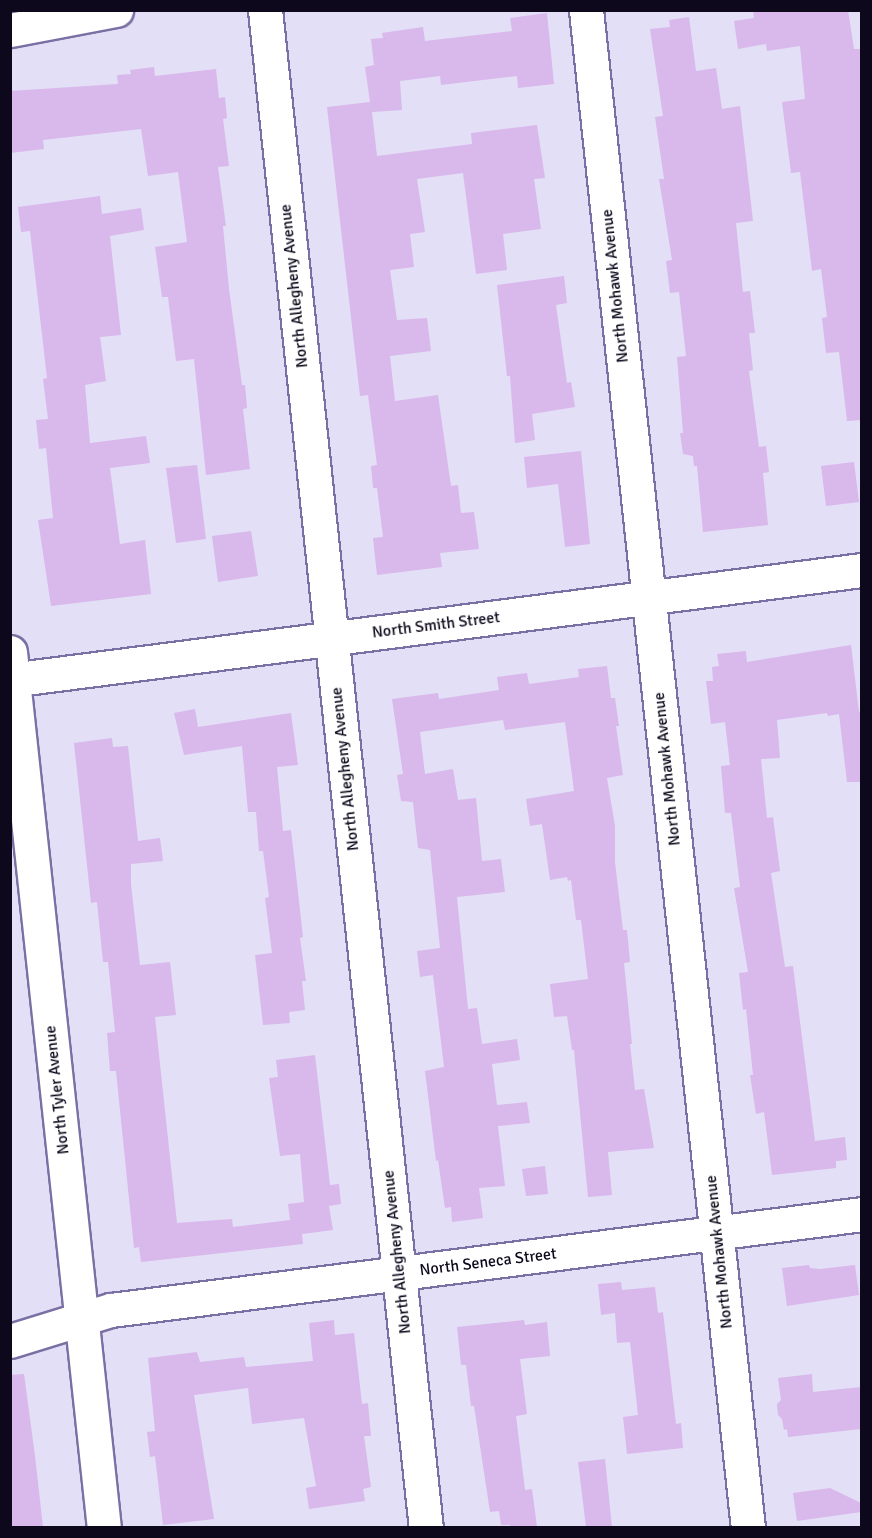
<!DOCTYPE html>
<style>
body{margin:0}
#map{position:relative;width:872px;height:1538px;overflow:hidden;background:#e3dff6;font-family:Signika,sans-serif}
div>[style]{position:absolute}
.building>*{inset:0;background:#d9b8eb}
.roads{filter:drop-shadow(2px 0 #7b70a3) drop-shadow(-2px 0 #7b70a3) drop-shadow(0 2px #7b70a3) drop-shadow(0 -2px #7b70a3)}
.minor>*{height:33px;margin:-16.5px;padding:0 16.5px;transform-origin:16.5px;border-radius:16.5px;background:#fff}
span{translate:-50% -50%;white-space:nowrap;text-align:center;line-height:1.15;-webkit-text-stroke:5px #fff;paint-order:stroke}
.street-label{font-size:16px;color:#0d081b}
.frame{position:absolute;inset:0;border:12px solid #0d081b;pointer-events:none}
</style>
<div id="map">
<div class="building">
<i style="clip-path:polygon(753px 10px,848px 10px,854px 49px,860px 49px,861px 420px,847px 421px,839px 352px,826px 353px,822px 318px,827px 317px,821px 269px,812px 271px,800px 172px,791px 173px,782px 102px,805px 99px,800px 46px,767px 51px,766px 44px,738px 49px,734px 21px,754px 18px)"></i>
<i style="clip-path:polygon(547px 13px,554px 84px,518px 88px,517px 76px,441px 85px,440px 76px,400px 81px,402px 110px,372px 112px,377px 156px,472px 144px,471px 133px,537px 125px,545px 178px,534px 179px,541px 229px,503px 234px,507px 270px,476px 274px,463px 173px,417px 179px,425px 232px,410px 234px,414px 267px,390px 270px,397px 320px,427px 318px,431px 351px,390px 356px,395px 401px,438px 395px,451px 486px,458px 485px,461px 513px,474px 512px,479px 549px,440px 553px,442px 567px,377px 575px,373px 538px,383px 537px,377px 488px,373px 488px,371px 466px,377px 465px,368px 395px,360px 396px,327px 107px,370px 102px,365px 67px,374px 65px,371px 39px,383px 38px,382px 33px,423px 27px,425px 41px,512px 31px,510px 18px)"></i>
<i style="clip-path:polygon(689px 17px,696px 71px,716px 68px,722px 109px,740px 106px,753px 221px,736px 223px,743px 292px,750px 291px,755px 333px,749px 333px,753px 370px,749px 371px,759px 447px,766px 446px,769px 472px,763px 473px,768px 525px,703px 532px,697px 466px,694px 466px,693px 456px,683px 454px,680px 433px,683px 433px,677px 357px,686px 356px,679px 292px,670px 293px,666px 261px,672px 260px,659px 179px,664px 179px,655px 117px,663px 116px,650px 29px,670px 27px,669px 20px)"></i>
<i style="clip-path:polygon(154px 67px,155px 76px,216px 69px,219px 98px,225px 97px,227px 118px,223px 119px,229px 166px,218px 167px,226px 226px,223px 226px,229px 289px,242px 385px,245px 385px,247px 408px,243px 409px,250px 469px,206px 475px,194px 359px,176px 361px,168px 297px,162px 297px,155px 247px,187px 242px,178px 172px,148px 176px,141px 129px,43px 140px,44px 149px,10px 153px,10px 91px,118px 84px,117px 75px,131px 74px,130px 70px)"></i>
<i style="clip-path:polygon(100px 196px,102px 214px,141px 208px,144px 230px,110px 236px,121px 335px,100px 337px,106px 381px,85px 385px,90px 443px,146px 436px,150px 463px,110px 468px,120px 544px,145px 540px,151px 594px,51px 606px,38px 520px,53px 518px,46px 448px,39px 449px,36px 420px,48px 419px,43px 379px,47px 378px,30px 231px,21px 232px,18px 207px)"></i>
<i style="clip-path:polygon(564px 276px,567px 303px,556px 305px,567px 383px,571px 382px,575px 407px,532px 414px,535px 440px,515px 443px,510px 376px,507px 376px,497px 285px)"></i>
<i style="clip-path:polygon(581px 451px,590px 544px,565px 547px,558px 484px,527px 488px,524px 457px)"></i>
<i style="clip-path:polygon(854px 462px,859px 502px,826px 506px,821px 466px)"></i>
<i style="clip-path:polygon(197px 465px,206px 539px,176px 543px,166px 468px)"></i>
<i style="clip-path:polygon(251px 531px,258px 576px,218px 582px,212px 536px)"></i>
<i style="clip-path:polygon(851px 645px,859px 712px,861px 712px,861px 782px,847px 782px,839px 714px,828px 716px,827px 713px,777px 720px,780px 758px,761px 759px,767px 818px,773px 817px,780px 871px,771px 873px,785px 967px,793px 966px,815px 1141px,845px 1137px,847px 1160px,836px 1161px,836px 1168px,772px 1175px,764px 1112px,756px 1114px,750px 1075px,753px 1075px,746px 1009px,743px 1010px,739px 973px,748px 972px,734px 888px,740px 887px,731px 813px,725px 813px,721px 766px,730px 765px,725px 722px,711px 724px,706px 681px,713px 681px,712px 667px,719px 666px,717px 654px,746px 651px,747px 662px)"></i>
<i style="clip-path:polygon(607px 666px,611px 698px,615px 698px,619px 726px,616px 726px,623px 775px,607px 778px,615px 826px,615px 862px,623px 930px,627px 930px,630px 962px,624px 963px,632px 1044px,630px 1044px,635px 1090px,644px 1089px,654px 1148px,608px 1152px,612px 1195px,588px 1197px,574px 1050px,572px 1050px,567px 1016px,554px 1017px,550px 984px,588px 979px,581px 920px,576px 920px,571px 880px,568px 881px,567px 877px,550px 880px,542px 824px,530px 826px,526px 799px,574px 791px,565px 722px,505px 730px,503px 720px,420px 732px,425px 774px,453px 769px,458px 800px,476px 798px,482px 861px,501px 859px,505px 892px,457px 897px,468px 1009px,477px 1008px,482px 1044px,517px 1039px,520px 1060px,492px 1064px,497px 1105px,527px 1102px,530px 1123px,498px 1126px,505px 1186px,479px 1188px,483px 1218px,452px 1222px,451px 1207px,445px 1208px,438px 1160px,436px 1161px,425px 1071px,444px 1067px,433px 975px,420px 977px,417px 951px,440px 948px,430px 850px,418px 848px,413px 802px,401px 801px,397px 775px,403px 774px,392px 699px,438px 693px,439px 699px,499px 690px,497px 677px,527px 673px,529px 684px,579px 677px,578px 669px)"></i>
<i style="clip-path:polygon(195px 709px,198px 727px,291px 713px,298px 765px,277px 767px,283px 831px,291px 830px,303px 937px,300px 938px,306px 981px,302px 981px,305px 1010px,289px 1012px,290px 1023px,263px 1025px,255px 955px,272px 953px,265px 898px,269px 897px,263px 851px,259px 851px,256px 812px,248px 812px,242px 746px,184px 755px,174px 713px)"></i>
<i style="clip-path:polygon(112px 738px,113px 747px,128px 746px,138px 841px,160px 838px,163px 861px,131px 864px,131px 884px,140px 965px,170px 962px,176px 1015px,155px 1017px,177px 1223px,232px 1219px,233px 1227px,290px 1220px,288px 1204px,304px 1202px,300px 1154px,280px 1156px,269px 1078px,278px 1077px,276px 1060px,315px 1055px,330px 1185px,339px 1184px,341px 1204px,329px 1206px,333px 1230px,302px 1234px,303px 1244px,141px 1262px,139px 1247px,134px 1248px,116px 1071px,110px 1071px,107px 1033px,115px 1032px,108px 962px,103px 962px,97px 902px,91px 903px,74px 743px)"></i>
<i style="clip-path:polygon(545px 1166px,548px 1194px,526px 1196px,522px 1169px)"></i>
<i style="clip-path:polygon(809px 1265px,810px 1268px,820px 1269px,855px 1265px,859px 1295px,787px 1306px,782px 1268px)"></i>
<i style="clip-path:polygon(621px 1282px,622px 1290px,655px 1287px,658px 1313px,663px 1312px,676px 1424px,681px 1423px,683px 1448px,627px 1454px,623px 1417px,638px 1415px,630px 1342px,617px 1343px,615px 1313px,601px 1315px,598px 1284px)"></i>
<i style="clip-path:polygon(334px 1320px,335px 1335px,354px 1333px,362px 1404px,368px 1403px,371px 1436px,364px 1436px,371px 1487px,363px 1489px,365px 1501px,309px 1509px,306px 1488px,316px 1486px,304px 1418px,252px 1424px,248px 1388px,194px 1395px,214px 1519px,163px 1525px,155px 1456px,150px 1457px,147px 1432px,155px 1431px,148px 1358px,197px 1352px,200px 1362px,244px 1357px,246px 1367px,313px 1361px,309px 1323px)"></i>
<i style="clip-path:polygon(524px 1320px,525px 1325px,547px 1322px,550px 1356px,520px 1359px,527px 1414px,516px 1416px,525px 1490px,532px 1489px,537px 1527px,510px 1527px,510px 1525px,501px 1525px,499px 1511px,490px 1512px,474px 1406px,471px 1406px,466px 1365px,461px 1365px,457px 1327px)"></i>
<i style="clip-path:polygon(24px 1374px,35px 1456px,43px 1527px,10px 1527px,10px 1375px)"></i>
<i style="clip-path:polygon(812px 1374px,813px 1392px,861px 1387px,861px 1429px,788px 1437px,787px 1429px,784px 1430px,782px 1419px,778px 1415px,777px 1404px,781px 1400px,778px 1378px)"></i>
<i style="clip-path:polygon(605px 1459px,612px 1527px,586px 1527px,578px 1462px)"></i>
<i style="clip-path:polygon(830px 1488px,861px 1503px,861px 1512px,797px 1521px,793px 1493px)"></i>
</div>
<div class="roads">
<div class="minor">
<i style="left:265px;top:10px;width:1527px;rotate:83.95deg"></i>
<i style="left:586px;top:10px;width:1527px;rotate:83.91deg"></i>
<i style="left:10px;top:30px;width:108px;rotate:-10.7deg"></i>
<i style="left:10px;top:652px;width:881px;rotate:83.88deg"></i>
<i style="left:10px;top:680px;width:859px;rotate:-7.36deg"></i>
<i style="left:10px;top:1341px;width:106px;rotate:-17.1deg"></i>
<i style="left:111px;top:1310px;width:757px;rotate:-7.28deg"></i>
</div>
</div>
<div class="street-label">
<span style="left:294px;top:286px;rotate:-96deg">North Allegheny Avenue</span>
<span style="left:615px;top:286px;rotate:-96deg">North Mohawk Avenue</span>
<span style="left:436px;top:625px;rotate:-7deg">North Smith Street</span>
<span style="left:345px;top:769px;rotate:-96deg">North Allegheny Avenue</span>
<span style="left:667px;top:769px;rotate:-96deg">North Mohawk Avenue</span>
<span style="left:57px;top:1090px;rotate:-96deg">North Tyler Avenue</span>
<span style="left:397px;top:1252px;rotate:-96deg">North Allegheny Avenue</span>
<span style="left:719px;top:1252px;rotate:-96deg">North Mohawk Avenue</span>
<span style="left:488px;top:1262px;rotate:-7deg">North Seneca Street</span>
</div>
<div class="frame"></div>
</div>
